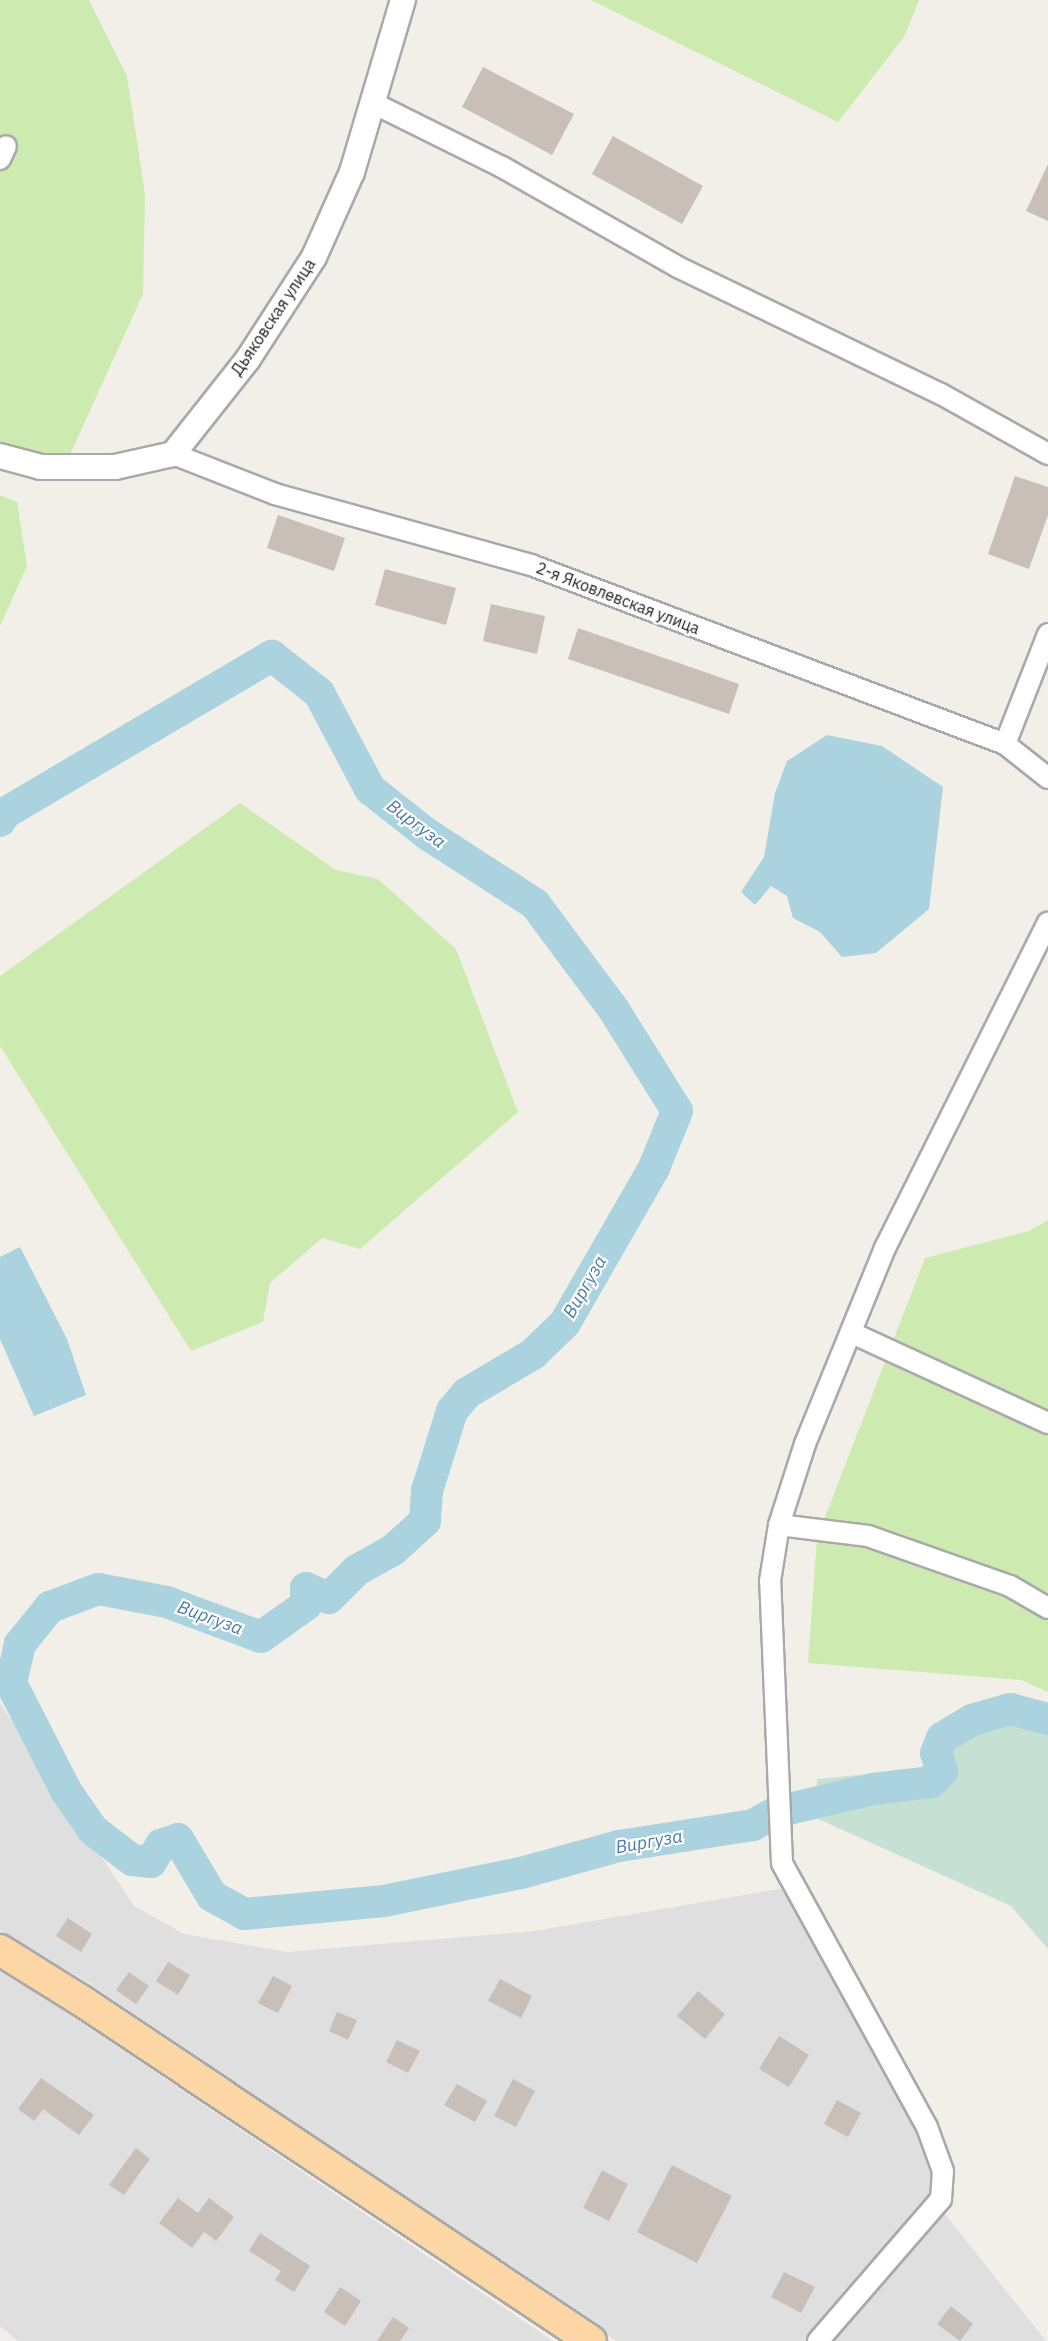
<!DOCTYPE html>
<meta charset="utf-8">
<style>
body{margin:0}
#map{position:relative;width:1048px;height:2341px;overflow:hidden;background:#f2efe9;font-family:"IBM Plex Sans",sans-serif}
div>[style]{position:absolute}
.residential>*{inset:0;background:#e0dfdf}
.grass>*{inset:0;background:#cdebb0}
.wetland>*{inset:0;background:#c6e0d4}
.water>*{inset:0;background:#aad3df}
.river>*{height:32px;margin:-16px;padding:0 16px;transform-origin:16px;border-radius:16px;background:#aad3df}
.building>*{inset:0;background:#c7bfb8}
.roads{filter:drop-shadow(2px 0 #a9a9a9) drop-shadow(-2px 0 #a9a9a9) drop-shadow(0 2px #a9a9a9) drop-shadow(0 -2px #a9a9a9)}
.minor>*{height:20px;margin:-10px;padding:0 10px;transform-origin:10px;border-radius:10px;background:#fff}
.tertiary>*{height:24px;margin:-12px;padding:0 12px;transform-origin:12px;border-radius:12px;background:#fff}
.primary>*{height:30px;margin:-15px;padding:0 15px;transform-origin:15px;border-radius:15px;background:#fcd6a4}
span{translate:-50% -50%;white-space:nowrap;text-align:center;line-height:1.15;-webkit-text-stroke:4.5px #fff;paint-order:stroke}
.street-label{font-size:16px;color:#222}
.water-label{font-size:18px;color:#4a7aab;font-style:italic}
</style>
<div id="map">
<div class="residential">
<i style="clip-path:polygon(0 1703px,134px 1906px,184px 1934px,287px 1952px,534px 1931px,790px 1887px,923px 2128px,937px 2171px,935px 2198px,811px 2341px,616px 2341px,87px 1982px,0 1930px)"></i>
<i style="clip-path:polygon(0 1972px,49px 2000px,553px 2341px,18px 2341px,0 2326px)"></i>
<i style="clip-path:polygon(940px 2208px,1046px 2341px,825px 2341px)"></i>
</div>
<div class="grass">
<i style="clip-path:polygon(0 0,89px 0,127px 76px,145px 194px,143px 294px,68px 459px,0 447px)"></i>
<i style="clip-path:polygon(591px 0,919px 0,904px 37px,838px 122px)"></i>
<i style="clip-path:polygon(0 495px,17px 502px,27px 566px,0 626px)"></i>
<i style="clip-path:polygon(240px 803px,336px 870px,378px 879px,456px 949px,518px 1112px,360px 1249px,322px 1238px,270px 1283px,263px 1322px,191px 1351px,0 1046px,0 976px)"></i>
<i style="clip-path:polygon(1048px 1220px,1048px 1692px,1021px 1680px,808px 1663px,817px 1538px,925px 1258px,1029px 1231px)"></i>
</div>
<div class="wetland">
<i style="clip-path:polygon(1010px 1709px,1048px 1719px,1048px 1949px,1011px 1906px,816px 1818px,817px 1779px,920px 1769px,942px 1738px,972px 1720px)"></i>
</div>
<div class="water">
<i style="clip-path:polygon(827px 735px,882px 746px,943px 787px,929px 909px,876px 953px,842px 957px,820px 932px,793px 918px,787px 896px,771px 886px,755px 905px,741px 892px,764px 857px,775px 793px,787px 761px)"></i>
<i style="clip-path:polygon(20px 1247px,67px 1339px,86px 1395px,34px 1416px,0 1339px,0 1257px)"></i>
</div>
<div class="river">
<i style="left:0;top:821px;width:9px;rotate:-58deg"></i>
<i style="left:5px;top:813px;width:310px;rotate:-30.5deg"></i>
<i style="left:272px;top:656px;width:60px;rotate:38.2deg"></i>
<i style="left:319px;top:693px;width:109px;rotate:62deg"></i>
<i style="left:370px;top:789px;width:73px;rotate:38.3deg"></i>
<i style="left:427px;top:834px;width:129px;rotate:32.9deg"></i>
<i style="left:535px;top:904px;width:132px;rotate:53.3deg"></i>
<i style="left:614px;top:1010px;width:119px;rotate:58deg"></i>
<i style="left:677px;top:1111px;width:61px;rotate:112deg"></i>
<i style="left:654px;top:1168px;width:179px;rotate:119.9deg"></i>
<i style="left:565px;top:1323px;width:45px;rotate:135.9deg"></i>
<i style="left:533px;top:1354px;width:77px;rotate:149.4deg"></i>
<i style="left:467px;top:1393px;width:23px;rotate:130deg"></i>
<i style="left:452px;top:1411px;width:84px;rotate:107.4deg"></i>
<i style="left:427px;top:1491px;width:30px;rotate:94deg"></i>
<i style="left:425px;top:1521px;width:43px;rotate:137.8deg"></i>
<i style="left:393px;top:1550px;width:41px;rotate:150.9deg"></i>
<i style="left:357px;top:1570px;width:40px;rotate:135deg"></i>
<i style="left:329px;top:1598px;width:25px;rotate:-157deg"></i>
<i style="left:306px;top:1588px;width:17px;rotate:90deg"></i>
<i style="left:306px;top:1605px;width:55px;rotate:144.6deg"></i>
<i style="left:261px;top:1637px;width:100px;rotate:-159.6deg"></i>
<i style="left:167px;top:1602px;width:70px;rotate:-169.3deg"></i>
<i style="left:98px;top:1589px;width:51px;rotate:159.4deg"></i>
<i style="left:50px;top:1607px;width:48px;rotate:129deg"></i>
<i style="left:20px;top:1644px;width:40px;rotate:103deg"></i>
<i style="left:11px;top:1683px;width:121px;rotate:63deg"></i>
<i style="left:66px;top:1791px;width:47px;rotate:55.3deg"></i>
<i style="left:93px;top:1830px;width:49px;rotate:37.6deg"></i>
<i style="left:132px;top:1860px;width:19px;rotate:6deg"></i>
<i style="left:151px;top:1862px;width:20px;rotate:-60deg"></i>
<i style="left:161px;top:1845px;width:18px;rotate:-19deg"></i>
<i style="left:178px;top:1839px;width:66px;rotate:59.2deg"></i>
<i style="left:212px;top:1896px;width:37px;rotate:29deg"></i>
<i style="left:244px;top:1914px;width:141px;rotate:-5.3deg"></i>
<i style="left:384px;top:1901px;width:140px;rotate:-11.6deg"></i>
<i style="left:521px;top:1873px;width:102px;rotate:-15.4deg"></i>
<i style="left:619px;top:1846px;width:136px;rotate:-8.9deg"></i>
<i style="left:753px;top:1825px;width:26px;rotate:-29deg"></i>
<i style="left:776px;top:1812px;width:100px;rotate:-13.3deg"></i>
<i style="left:873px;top:1789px;width:58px;rotate:-6.9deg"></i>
<i style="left:931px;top:1782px;width:16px;rotate:-45deg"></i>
<i style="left:942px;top:1771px;width:19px;rotate:-108deg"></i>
<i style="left:936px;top:1753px;width:16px;rotate:-68deg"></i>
<i style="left:942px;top:1738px;width:35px;rotate:-31deg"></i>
<i style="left:972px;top:1720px;width:40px;rotate:-16deg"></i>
<i style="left:1010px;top:1709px;width:39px;rotate:15deg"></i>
</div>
<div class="building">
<i style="clip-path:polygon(483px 67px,574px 114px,552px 155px,462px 107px)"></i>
<i style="clip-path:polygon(613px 136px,703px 186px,682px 224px,592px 174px)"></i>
<i style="clip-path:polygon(1048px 164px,1048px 221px,1026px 211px)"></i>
<i style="clip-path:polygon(1015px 476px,1048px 487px,1048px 515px,1029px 569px,988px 554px)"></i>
<i style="clip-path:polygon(278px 515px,345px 538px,334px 571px,267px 548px)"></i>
<i style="clip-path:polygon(385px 569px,456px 588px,446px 625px,375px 605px)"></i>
<i style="clip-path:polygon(491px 604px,545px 616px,537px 654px,483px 641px)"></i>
<i style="clip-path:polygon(578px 628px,739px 684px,729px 714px,568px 659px)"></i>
<i style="clip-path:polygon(68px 1918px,92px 1934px,81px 1952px,56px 1936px)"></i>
<i style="clip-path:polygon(168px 1962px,190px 1975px,178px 1995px,156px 1981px)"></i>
<i style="clip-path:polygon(129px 1972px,149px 1986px,136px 2004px,116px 1990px)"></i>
<i style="clip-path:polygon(273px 1976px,292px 1986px,278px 2013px,258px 2003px)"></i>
<i style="clip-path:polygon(500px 1979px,532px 1996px,521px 2018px,488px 2001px)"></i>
<i style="clip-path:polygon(698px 1991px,725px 2014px,705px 2039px,677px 2016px)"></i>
<i style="clip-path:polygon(337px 2012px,357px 2020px,348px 2040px,329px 2031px)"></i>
<i style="clip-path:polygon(779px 2036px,809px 2055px,789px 2087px,759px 2069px)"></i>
<i style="clip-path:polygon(397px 2040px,420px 2051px,408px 2073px,386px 2062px)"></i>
<i style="clip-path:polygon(41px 2078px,94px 2115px,79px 2135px,43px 2109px,34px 2121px,18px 2109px)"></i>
<i style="clip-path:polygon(513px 2079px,535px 2091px,516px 2127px,494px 2116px)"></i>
<i style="clip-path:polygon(457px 2084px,487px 2101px,475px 2122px,444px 2105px)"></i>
<i style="clip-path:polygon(837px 2100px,861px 2113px,848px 2137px,824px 2124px)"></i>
<i style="clip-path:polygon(136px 2148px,150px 2159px,124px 2195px,109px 2185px)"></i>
<i style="clip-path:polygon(672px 2165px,732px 2196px,697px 2263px,637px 2232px)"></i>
<i style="clip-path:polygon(602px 2170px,628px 2184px,609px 2221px,583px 2208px)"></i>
<i style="clip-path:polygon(178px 2198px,198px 2213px,209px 2198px,234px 2217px,216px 2241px,204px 2232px,192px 2248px,159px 2223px)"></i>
<i style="clip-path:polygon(260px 2233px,310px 2266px,294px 2292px,275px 2280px,281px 2271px,249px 2251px)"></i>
<i style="clip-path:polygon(784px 2272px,815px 2287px,801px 2313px,771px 2297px)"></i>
<i style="clip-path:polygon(340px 2287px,361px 2301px,345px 2326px,324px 2312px)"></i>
<i style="clip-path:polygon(951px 2306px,973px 2324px,960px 2341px,937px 2324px)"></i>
<i style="clip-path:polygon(393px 2317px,409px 2328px,400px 2341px,377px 2341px)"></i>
</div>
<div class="roads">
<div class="minor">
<i style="left:371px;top:102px;width:146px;rotate:26.4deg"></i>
<i style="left:502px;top:167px;width:202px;rotate:29.6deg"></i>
<i style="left:678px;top:267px;width:292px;rotate:25.8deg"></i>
<i style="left:941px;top:394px;width:123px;rotate:29.3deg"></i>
<i style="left:0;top:159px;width:14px;rotate:-65deg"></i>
<i style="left:173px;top:454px;width:110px;rotate:21.4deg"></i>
<i style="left:275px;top:494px;width:266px;rotate:15.5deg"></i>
<i style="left:531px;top:565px;width:507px;rotate:20.69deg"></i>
<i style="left:1005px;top:744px;width:55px;rotate:38.3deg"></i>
<i style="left:1005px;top:744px;width:118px;rotate:-68.6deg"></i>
<i style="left:852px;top:1333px;width:216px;rotate:24.7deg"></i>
<i style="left:779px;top:1525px;width:90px;rotate:7deg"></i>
<i style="left:868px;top:1536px;width:151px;rotate:19.4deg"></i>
<i style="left:1010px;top:1586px;width:44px;rotate:30.1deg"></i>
<i style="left:818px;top:2341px;width:188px;rotate:-49.1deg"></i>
<i style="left:941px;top:2199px;width:28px;rotate:-86deg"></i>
<i style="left:943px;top:2171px;width:47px;rotate:-110deg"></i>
<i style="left:927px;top:2127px;width:301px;rotate:-118.8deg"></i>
<i style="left:782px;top:1863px;width:282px;rotate:-92.4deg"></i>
<i style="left:770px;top:1581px;width:57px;rotate:-80.9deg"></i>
<i style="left:779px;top:1525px;width:85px;rotate:-72.2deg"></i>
<i style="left:805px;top:1444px;width:212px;rotate:-67.8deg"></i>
<i style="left:885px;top:1248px;width:364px;rotate:-63.4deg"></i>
</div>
<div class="tertiary">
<i style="left:0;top:456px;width:42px;rotate:15deg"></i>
<i style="left:41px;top:467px;width:74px"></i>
<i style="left:115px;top:467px;width:59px;rotate:-12.6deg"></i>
<i style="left:173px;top:454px;width:121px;rotate:-51.7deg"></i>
<i style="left:248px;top:359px;width:121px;rotate:-57.1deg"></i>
<i style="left:314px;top:257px;width:93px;rotate:-65.9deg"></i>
<i style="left:352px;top:172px;width:179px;rotate:-73.5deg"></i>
</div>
<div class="primary">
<i style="left:0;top:1950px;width:97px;rotate:31.9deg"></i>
<i style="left:82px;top:2001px;width:612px;rotate:33.74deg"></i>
</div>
</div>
<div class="street-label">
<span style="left:273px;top:317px;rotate:-56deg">Дьяковская улица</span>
<span style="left:618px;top:598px;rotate:21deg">2-я Яковлевская улица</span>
</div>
<div class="water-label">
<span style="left:416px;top:824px;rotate:37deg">Виргуза</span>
<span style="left:585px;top:1287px;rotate:-60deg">Виргуза</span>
<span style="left:210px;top:1618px;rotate:20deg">Виргуза</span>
<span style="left:649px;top:1842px;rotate:-10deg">Виргуза</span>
</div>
</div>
